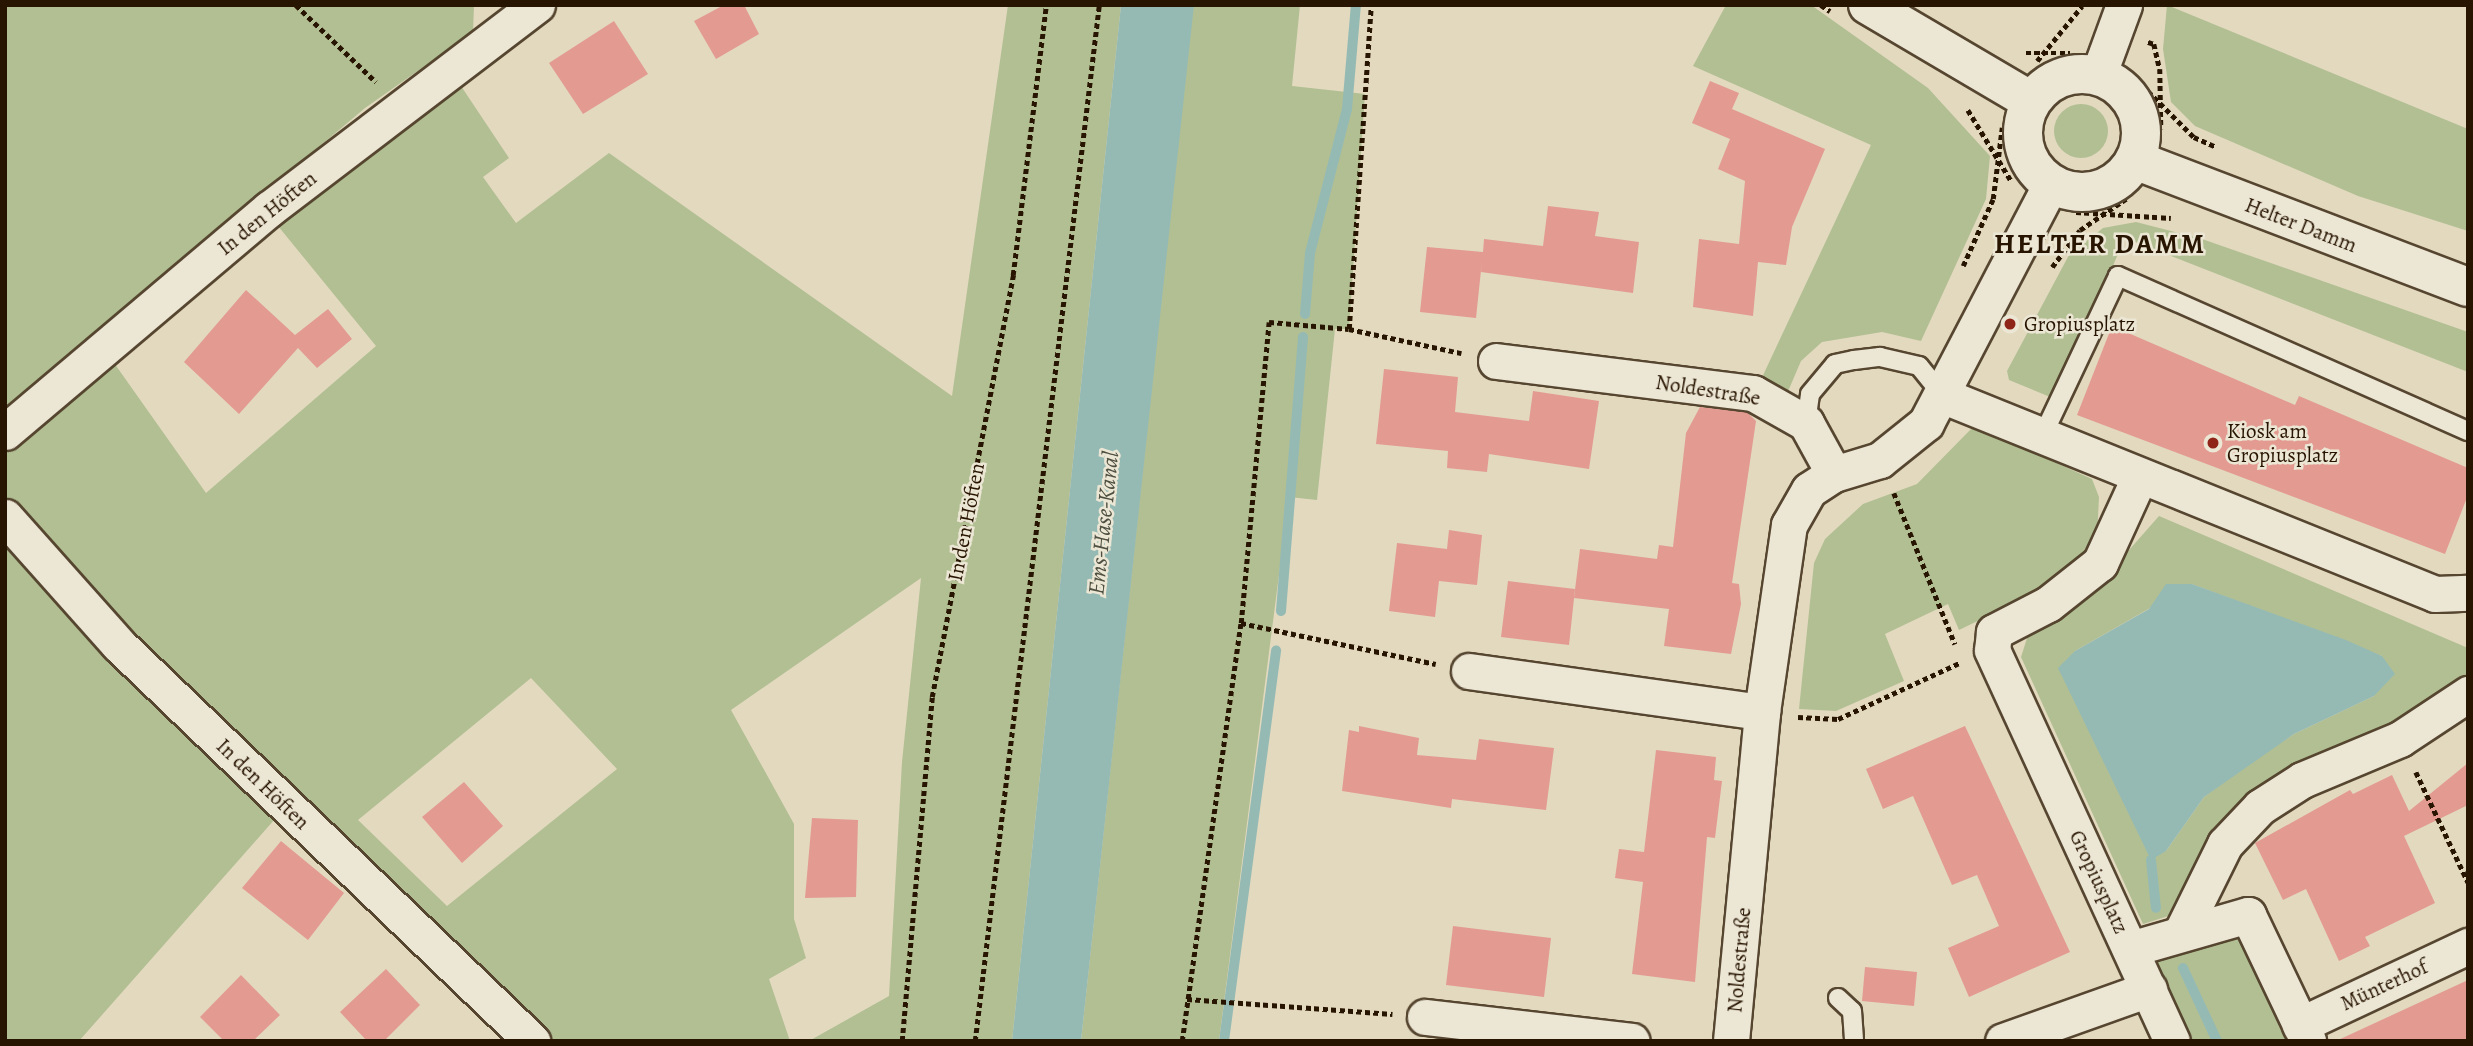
<!DOCTYPE html>
<meta charset="utf-8">
<style>
body{margin:0}
#map{position:relative;width:2473px;height:1046px;overflow:hidden;background:#e2d9bf;font-family:Alegreya,serif}
div>[style]{position:absolute}
.green>*{inset:0;background:#b2bf93}
.round{border-radius:50%}
.water>*{inset:0;background:#95bab4}
.stream>*{height:10px;margin:-5px;padding:0 5px;transform-origin:5px;border-radius:5px;background:#95bab4}
.building>*{inset:0;background:#e39a91}
.path>*{height:4.5px;margin-top:-2.25px;transform-origin:0;background:repeating-linear-gradient(90deg,#281501 0 5px,transparent 0 8.5px)}
.roads{filter:drop-shadow(2px 0 #564630) drop-shadow(-2px 0 #564630) drop-shadow(0 2px #564630) drop-shadow(0 -2px #564630)}
.lane>*{height:18px;margin:-9px;padding:0 9px;transform-origin:9px;border-radius:9px;background:#ece6d5}
.street>*{height:35px;margin:-17.5px;padding:0 17.5px;transform-origin:17.5px;border-radius:17.5px;background:#ece6d5}
.secondary>*{height:38px;margin:-19px;padding:0 19px;transform-origin:19px;border-radius:19px;background:#ece6d5}
.secondary>.ring{margin:-19px;padding:0;box-sizing:content-box;background:none;border:38px solid #ece6d5;border-radius:50%}
.dots>*{width:19px;height:19px;translate:-50% -50%;box-sizing:border-box;border:4px solid #ece6d5;border-radius:50%}
span{translate:-50% -50%;white-space:nowrap;text-align:center;line-height:1.15;-webkit-text-stroke:5px #ece6d5;paint-order:stroke}
.street-label{font-size:21px;color:#281501}
.poi-label{font-size:21px;color:#281501}
.left{translate:0 -50%;text-align:left}
.water-label{font-size:23px;color:#4e4f40;font-style:italic}
.district-label{font-size:28px;color:#281501;font-weight:700;letter-spacing:2px}
.frame{position:absolute;inset:0;border:7px solid #281501;pointer-events:none}
</style>
<div id="map">
<div class="green">
<i style="clip-path:polygon(evenodd,5px 5px,474px 5px,473px 32px,365px 108px,95px 336px,206px 493px,376px 346px,278px 226px,383px 137px,461px 86px,509px 158px,483px 177px,516px 223px,609px 153px,952px 396px,1008px 5px,1121px 5px,1012px 1041px,809px 1041px,889px 996px,902px 762px,921px 578px,731px 710px,794px 824px,794px 919px,806px 958px,769px 979px,790px 1041px,546px 1041px,100px 650px,275px 819px,79px 1041px,5px 1041px,5px 5px,531px 678px,617px 769px,447px 906px,358px 820px,531px 678px)"></i>
<i style="clip-path:polygon(1193px 5px,1300px 5px,1292px 86px,1365px 94px,1349px 329px,1335px 329px,1317px 500px,1289px 497px,1219px 1041px,1081px 1041px)"></i>
<i style="clip-path:polygon(1726px 5px,1811px 5px,1928px 88px,1990px 156px,1986px 199px,1921px 341px,1882px 332px,1822px 342px,1801px 361px,1786px 396px,1758px 386px,1871px 145px,1693px 66px)"></i>
<i style="clip-path:polygon(2167px 5px,2468px 129px,2468px 231px,2358px 196px,2195px 126px,2171px 102px,2163px 49px)"></i>
<i class="round" style="left:2054px;top:104px;width:54px;height:54px"></i>
<i style="clip-path:polygon(2136px 222px,2202px 239px,2468px 332px,2468px 372px,2125px 238px,2055px 399px,2009px 380px,2007px 371px,2069px 255px,2103px 228px)"></i>
<i style="clip-path:polygon(1974px 426px,2092px 479px,2099px 497px,2097px 538px,2084px 556px,2021px 600px,1959px 630px,1948px 604px,1885px 634px,1904px 681px,1836px 711px,1799px 709px,1814px 563px,1825px 539px,1863px 504px,1917px 484px)"></i>
<i style="clip-path:polygon(evenodd,2159px 516px,2468px 648px,2468px 681px,2447px 701px,2296px 771px,2178px 913px,2143px 924px,2021px 657px,2030px 629px,2115px 566px,2159px 516px,2192px 584px,2382px 656px,2374px 696px,2294px 734px,2246px 765px,2204px 797px,2166px 851px,2075px 651px,2192px 584px)"></i>
<i style="clip-path:polygon(2235px 933px,2243px 940px,2289px 1040px,2189px 1041px,2151px 957px)"></i>
</div>
<div class="water">
<i style="clip-path:polygon(1121px 5px,1194px 5px,1081px 1041px,1012px 1041px)"></i>
<i style="clip-path:polygon(2166px 584px,2192px 584px,2346px 640px,2382px 656px,2395px 674px,2374px 696px,2294px 734px,2204px 797px,2166px 851px,2151px 860px,2058px 668px,2075px 651px,2149px 609px)"></i>
</div>
<div class="stream">
<i style="left:1305px;top:314px;width:61px;rotate:-85.3deg"></i>
<i style="left:1310px;top:253px;width:149px;rotate:-75.6deg"></i>
<i style="left:1347px;top:109px;width:104px;rotate:-85.1deg"></i>
<i style="left:1281px;top:611px;width:275px;rotate:-85.4deg"></i>
<i style="left:2151px;top:860px;width:48px;rotate:84.1deg"></i>
<i style="left:2183px;top:968px;width:81px;rotate:65deg"></i>
<i style="left:1224px;top:1041px;width:394px;rotate:-82.4deg"></i>
</div>
<div class="building">
<i style="clip-path:polygon(724px 5px,744px 5px,759px 34px,716px 59px,694px 21px)"></i>
<i style="clip-path:polygon(614px 21px,648px 74px,583px 114px,549px 63px)"></i>
<i style="clip-path:polygon(1710px 81px,1739px 93px,1732px 109px,1825px 149px,1792px 227px,1786px 265px,1758px 262px,1753px 316px,1693px 307px,1699px 239px,1739px 244px,1745px 181px,1718px 169px,1730px 139px,1692px 123px)"></i>
<i style="clip-path:polygon(1548px 206px,1599px 212px,1595px 236px,1639px 242px,1633px 293px,1481px 272px,1482px 261px,1476px 318px,1420px 312px,1427px 247px,1483px 252px,1484px 239px,1543px 246px)"></i>
<i style="clip-path:polygon(246px 290px,295px 335px,328px 309px,352px 339px,317px 368px,298px 348px,239px 414px,184px 362px)"></i>
<i style="clip-path:polygon(2112px 326px,2295px 405px,2299px 396px,2468px 468px,2468px 495px,2445px 554px,2077px 415px)"></i>
<i style="clip-path:polygon(1384px 369px,1458px 377px,1455px 412px,1529px 421px,1533px 391px,1599px 401px,1589px 469px,1489px 454px,1487px 472px,1447px 468px,1448px 451px,1376px 444px)"></i>
<i style="clip-path:polygon(1700px 407px,1747px 412px,1756px 421px,1732px 583px,1739px 584px,1741px 604px,1731px 654px,1664px 646px,1669px 609px,1574px 598px,1580px 549px,1657px 559px,1659px 545px,1673px 547px,1686px 433px)"></i>
<i style="clip-path:polygon(1449px 530px,1482px 535px,1477px 585px,1439px 581px,1435px 617px,1389px 611px,1397px 543px,1447px 549px)"></i>
<i style="clip-path:polygon(1508px 581px,1575px 589px,1569px 645px,1501px 637px)"></i>
<i style="clip-path:polygon(1359px 726px,1419px 738px,1417px 755px,1476px 760px,1479px 739px,1554px 748px,1546px 810px,1452px 799px,1451px 808px,1342px 791px,1349px 730px,1359px 732px)"></i>
<i style="clip-path:polygon(1965px 726px,2070px 952px,1969px 997px,1948px 948px,1999px 926px,1977px 875px,1952px 885px,1913px 796px,1883px 809px,1866px 769px)"></i>
<i style="clip-path:polygon(1656px 750px,1716px 757px,1714px 780px,1722px 781px,1715px 838px,1707px 837px,1695px 982px,1632px 974px,1643px 882px,1615px 878px,1619px 849px,1644px 852px)"></i>
<i style="clip-path:polygon(2468px 763px,2468px 805px,2404px 836px,2435px 903px,2365px 937px,2370px 946px,2339px 961px,2306px 889px,2283px 900px,2255px 843px,2350px 790px,2353px 794px,2392px 775px,2409px 811px)"></i>
<i style="clip-path:polygon(464px 782px,503px 826px,462px 863px,422px 817px)"></i>
<i style="clip-path:polygon(812px 818px,858px 820px,856px 897px,805px 898px)"></i>
<i style="clip-path:polygon(281px 841px,344px 893px,308px 940px,242px 888px)"></i>
<i style="clip-path:polygon(1453px 926px,1551px 938px,1544px 997px,1446px 985px)"></i>
<i style="clip-path:polygon(1865px 967px,1917px 972px,1914px 1006px,1862px 1001px)"></i>
<i style="clip-path:polygon(386px 969px,420px 1005px,384px 1041px,367px 1041px,340px 1012px)"></i>
<i style="clip-path:polygon(241px 975px,280px 1015px,253px 1041px,224px 1041px,200px 1017px)"></i>
<i style="clip-path:polygon(2468px 980px,2468px 1041px,2336px 1041px)"></i>
</div>
<div class="path">
<i style="left:296px;top:5px;width:111px;rotate:43.9deg"></i>
<i style="left:1821px;top:5px;width:11px;rotate:34deg"></i>
<i style="left:2148px;top:42px;width:6px;rotate:18deg"></i>
<i style="left:2154px;top:44px;width:26px;rotate:77deg"></i>
<i style="left:2160px;top:69px;width:60px;rotate:89deg"></i>
<i style="left:2026px;top:53px;width:44px"></i>
<i style="left:2037px;top:61px;width:71px;rotate:-50.7deg"></i>
<i style="left:2136px;top:79px;width:82px;rotate:45deg"></i>
<i style="left:2194px;top:137px;width:24px;rotate:24deg"></i>
<i style="left:1968px;top:110px;width:84px;rotate:58.6deg"></i>
<i style="left:2076px;top:212px;width:95px;rotate:3.6deg"></i>
<i style="left:1963px;top:266px;width:73px;rotate:-65.9deg"></i>
<i style="left:1993px;top:199px;width:72px;rotate:-82.8deg"></i>
<i style="left:2052px;top:267px;width:46px;rotate:-52.9deg"></i>
<i style="left:2080px;top:230px;width:57px;rotate:-34.2deg"></i>
<i style="left:1349px;top:329px;width:325px;rotate:-86.1deg"></i>
<i style="left:1894px;top:493px;width:163px;rotate:68deg"></i>
<i style="left:1241px;top:623px;width:199px;rotate:11.9deg"></i>
<i style="left:1798px;top:717px;width:40px;rotate:2.9deg"></i>
<i style="left:1838px;top:719px;width:133px;rotate:-24.8deg"></i>
<i style="left:2416px;top:772px;width:122px;rotate:64.7deg"></i>
<i style="left:1187px;top:999px;width:206px;rotate:4.2deg"></i>
<i style="left:902px;top:1041px;width:345px;rotate:-85deg"></i>
<i style="left:932px;top:697px;width:430px;rotate:-79.1deg"></i>
<i style="left:1013px;top:275px;width:272px;rotate:-83deg"></i>
<i style="left:975px;top:1041px;width:1043px;rotate:-83.17deg"></i>
<i style="left:1182px;top:1041px;width:422px;rotate:-82deg"></i>
<i style="left:1241px;top:623px;width:302px;rotate:-84.7deg"></i>
<i style="left:1269px;top:322px;width:80px;rotate:5deg"></i>
<i style="left:1349px;top:329px;width:115px;rotate:12.1deg"></i>
</div>
<div class="roads">
<div class="lane">
<i style="left:1806px;top:423px;width:29px;rotate:-82deg"></i>
<i style="left:1810px;top:394px;width:39px;rotate:-50deg"></i>
<i style="left:1835px;top:364px;width:19px;rotate:-12deg"></i>
<i style="left:1854px;top:360px;width:26px;rotate:-7deg"></i>
<i style="left:1880px;top:357px;width:40px;rotate:13deg"></i>
<i style="left:1919px;top:366px;width:38px;rotate:51deg"></i>
<i style="left:2042px;top:437px;width:178px;rotate:-64.7deg"></i>
<i style="left:2118px;top:276px;width:383px;rotate:23.9deg"></i>
<i style="left:1838px;top:998px;width:19px;rotate:43deg"></i>
<i style="left:1852px;top:1011px;width:30px;rotate:86deg"></i>
</div>
<div class="street">
<i style="left:2098px;top:76px;width:76px;rotate:-69.9deg"></i>
<i style="left:1496px;top:361px;width:259px;rotate:7.1deg"></i>
<i style="left:1753px;top:393px;width:61px;rotate:29.5deg"></i>
<i style="left:1806px;top:423px;width:58px;rotate:61.2deg"></i>
<i style="left:1944px;top:396px;width:529px;rotate:21.96deg"></i>
<i style="left:2435px;top:594px;width:33px;rotate:-2deg"></i>
<i style="left:5px;top:432px;width:346px;rotate:-40.2deg"></i>
<i style="left:269px;top:209px;width:337px;rotate:-37.3deg"></i>
<i style="left:2139px;top:478px;width:94px;rotate:114.6deg"></i>
<i style="left:2100px;top:563px;width:66px;rotate:141.7deg"></i>
<i style="left:2048px;top:604px;width:61px;rotate:152.6deg"></i>
<i style="left:1994px;top:632px;width:18px;rotate:96deg"></i>
<i style="left:1992px;top:650px;width:430px;rotate:65.3deg"></i>
<i style="left:5px;top:517px;width:170px;rotate:48.3deg"></i>
<i style="left:118px;top:644px;width:574px;rotate:43.8deg"></i>
<i style="left:1469px;top:671px;width:296px;rotate:8deg"></i>
<i style="left:2182px;top:931px;width:97px;rotate:-63.7deg"></i>
<i style="left:2225px;top:844px;width:51px;rotate:-46.6deg"></i>
<i style="left:2260px;top:807px;width:50px;rotate:-32.7deg"></i>
<i style="left:2302px;top:780px;width:106px;rotate:-22.7deg"></i>
<i style="left:2400px;top:739px;width:82px;rotate:-33.5deg"></i>
<i style="left:2130px;top:949px;width:123px;rotate:-16.1deg"></i>
<i style="left:2248px;top:915px;width:140px;rotate:64.5deg"></i>
<i style="left:1425px;top:1017px;width:208px;rotate:6.6deg"></i>
<i style="left:2300px;top:1025px;width:186px;rotate:-25.2deg"></i>
<i style="left:1731px;top:1041px;width:330px;rotate:-84.6deg"></i>
<i style="left:1762px;top:712px;width:189px;rotate:-81.8deg"></i>
<i style="left:1789px;top:525px;width:40px;rotate:-60.3deg"></i>
<i style="left:1809px;top:490px;width:30px;rotate:-33deg"></i>
<i style="left:1834px;top:474px;width:48px;rotate:-16.9deg"></i>
<i style="left:1880px;top:460px;width:59px;rotate:-38.8deg"></i>
<i style="left:1926px;top:423px;width:270px;rotate:-62.4deg"></i>
<i style="left:2003px;top:1041px;width:155px;rotate:-19.6deg"></i>
</div>
<div class="secondary">
<i style="left:1868px;top:5px;width:189px;rotate:30.5deg"></i>
<i class="ring" style="left:2023px;top:74px;width:80px;height:80px"></i>
<i style="left:2135px;top:160px;width:356px;rotate:20.9deg"></i>
</div>
</div>
<div class="dots">
<i style="left:2010px;top:324px;background:#8f2418"></i>
<i style="left:2213px;top:443px;background:#8f2418"></i>
</div>
<div class="street-label">
<span style="left:267px;top:213px;rotate:-39deg">In den Höften</span>
<span style="left:2301px;top:225px;rotate:21deg">Helter Damm</span>
<span style="left:1708px;top:390px;rotate:9deg">Noldestraße</span>
<span style="left:966px;top:522px;rotate:-79deg">In den Höften</span>
<span style="left:263px;top:784px;rotate:44deg">In den Höften</span>
<span style="left:2099px;top:882px;rotate:65deg">Gropiusplatz</span>
<span style="left:1739px;top:960px;rotate:-85deg">Noldestraße</span>
<span style="left:2384px;top:985px;rotate:-25deg">Münterhof</span>
</div>
<div class="poi-label">
<span class="left" style="left:2024px;top:324px">Gropiusplatz</span>
<span class="left" style="left:2227px;top:443px">Kiosk am<br>Gropiusplatz</span>
</div>
<div class="water-label">
<span style="left:1104px;top:523px;rotate:-84deg">Ems-Hase-Kanal</span>
</div>
<div class="district-label">
<span style="left:2100px;top:244px">HELTER DAMM</span>
</div>
<div class="frame"></div>
</div>
